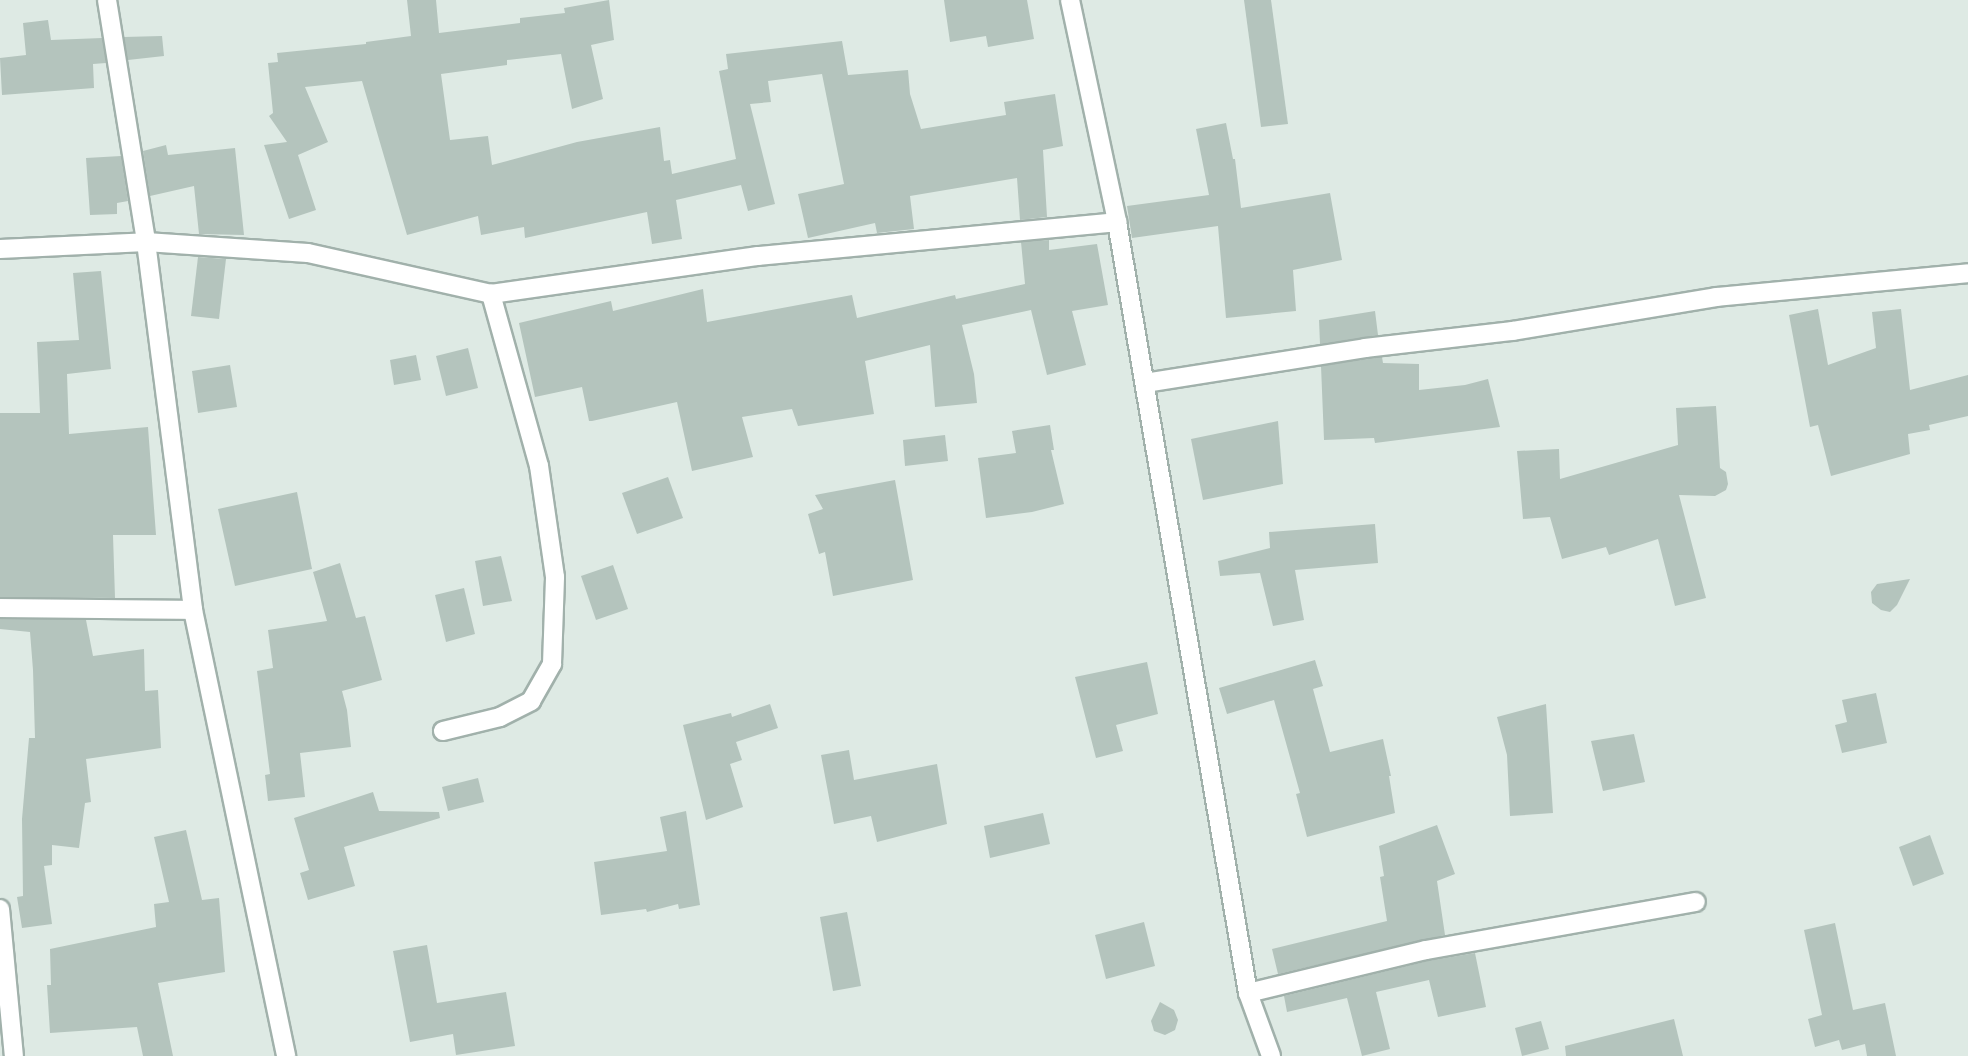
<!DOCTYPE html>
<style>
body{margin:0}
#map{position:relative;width:1968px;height:1056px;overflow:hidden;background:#deeae4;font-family:"Nunito Sans",sans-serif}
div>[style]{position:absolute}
.building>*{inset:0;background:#b4c4bd}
.roads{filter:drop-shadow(2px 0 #a1b1ab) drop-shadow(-2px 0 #a1b1ab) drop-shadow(0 2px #a1b1ab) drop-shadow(0 -2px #a1b1ab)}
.street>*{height:18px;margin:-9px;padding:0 9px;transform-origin:9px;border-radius:9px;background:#fff}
span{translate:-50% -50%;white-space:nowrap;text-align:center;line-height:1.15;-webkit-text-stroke:4.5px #eff6f2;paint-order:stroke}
</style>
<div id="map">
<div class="building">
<i style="clip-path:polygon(407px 0,436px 0,439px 33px,520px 23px,520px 18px,565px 13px,564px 8px,609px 0,614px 40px,591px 45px,603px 99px,572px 109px,561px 54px,507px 60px,507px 65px,441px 74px,450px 140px,488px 136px,492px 165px,577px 142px,660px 127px,664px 161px,670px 160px,672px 174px,736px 159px,719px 71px,728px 69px,726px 54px,842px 41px,848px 75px,908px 70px,910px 94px,921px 129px,1006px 115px,1004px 102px,1055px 94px,1063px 146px,1043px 150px,1047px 217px,1020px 220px,1017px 178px,910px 196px,914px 229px,877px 233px,875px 223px,808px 238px,798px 194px,844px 184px,822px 74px,768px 81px,771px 102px,750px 104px,775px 204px,748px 211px,741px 185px,676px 200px,682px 239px,652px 244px,647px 212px,525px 238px,524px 227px,481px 235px,478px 216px,407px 235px,362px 81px,305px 87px,328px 142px,298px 155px,316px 210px,289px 219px,264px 145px,287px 142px,269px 116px,273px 113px,268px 63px,278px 62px,277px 53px,366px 44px,366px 42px,411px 36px)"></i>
<i style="clip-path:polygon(944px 0,1027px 0,1034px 39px,988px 47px,986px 36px,950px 42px)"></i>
<i style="clip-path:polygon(1244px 0,1271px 0,1288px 124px,1261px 127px)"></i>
<i style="clip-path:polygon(48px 20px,51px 40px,102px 38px,106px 63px,93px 64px,94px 88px,2px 95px,0 58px,26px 55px,23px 23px)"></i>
<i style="clip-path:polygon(162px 36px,164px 56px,128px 60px,124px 37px)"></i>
<i style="clip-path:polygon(1226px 123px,1233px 159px,1235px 159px,1241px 208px,1330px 193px,1342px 260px,1293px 270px,1296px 311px,1226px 318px,1218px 226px,1132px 238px,1127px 206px,1209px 195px,1196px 129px)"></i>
<i style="clip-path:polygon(166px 145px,168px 155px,235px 148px,244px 235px,199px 234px,194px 186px,150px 196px,143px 151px)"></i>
<i style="clip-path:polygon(121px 156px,128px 201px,117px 203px,117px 214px,90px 215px,86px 158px)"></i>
<i style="clip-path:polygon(1049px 240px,1049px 250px,1097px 244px,1108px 305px,1072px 311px,1086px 365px,1047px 375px,1031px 310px,962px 325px,974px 374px,977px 403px,935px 407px,930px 345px,865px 361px,874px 414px,798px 426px,792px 409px,742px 417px,753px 457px,692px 471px,677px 402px,592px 421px,589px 421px,582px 387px,535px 397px,519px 323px,611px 301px,613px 311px,703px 289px,707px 322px,852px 295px,857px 318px,955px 295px,956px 299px,1025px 284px,1021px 242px)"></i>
<i style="clip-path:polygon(198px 257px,226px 259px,219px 319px,191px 316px)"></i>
<i style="clip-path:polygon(101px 271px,111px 369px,67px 374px,69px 434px,148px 427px,156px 535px,113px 535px,115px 598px,0 597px,0 413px,40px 413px,37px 342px,79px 340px,73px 273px)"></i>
<i style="clip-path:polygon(1818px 309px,1828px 365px,1876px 348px,1872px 312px,1901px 309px,1910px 390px,1968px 375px,1968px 416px,1929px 425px,1930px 430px,1908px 434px,1910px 454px,1831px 476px,1818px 425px,1810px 427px,1789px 315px)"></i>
<i style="clip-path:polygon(1375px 311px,1378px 335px,1320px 344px,1319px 320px)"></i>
<i style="clip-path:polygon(468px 348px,478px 388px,446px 396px,436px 356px)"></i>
<i style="clip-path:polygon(416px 355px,421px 380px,394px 385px,390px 360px)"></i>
<i style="clip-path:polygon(1382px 357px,1383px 363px,1419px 364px,1419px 390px,1465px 385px,1488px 379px,1500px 427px,1375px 443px,1374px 438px,1324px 440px,1321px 366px)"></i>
<i style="clip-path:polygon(230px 365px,237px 407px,198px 413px,192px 371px)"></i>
<i style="clip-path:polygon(1716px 406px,1720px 468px,1726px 472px,1728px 484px,1726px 490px,1715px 496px,1679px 495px,1706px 598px,1675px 606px,1658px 539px,1609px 555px,1606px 547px,1562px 559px,1550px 517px,1523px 519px,1517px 451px,1559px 449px,1560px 479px,1678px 445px,1676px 408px)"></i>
<i style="clip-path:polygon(1278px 421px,1283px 484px,1203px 500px,1191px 439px)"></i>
<i style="clip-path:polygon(1050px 425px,1054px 450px,1051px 450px,1064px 504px,1032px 512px,986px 518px,978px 458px,1016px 453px,1012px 431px)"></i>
<i style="clip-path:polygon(945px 435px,948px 461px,905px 466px,903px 440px)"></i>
<i style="clip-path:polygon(668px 477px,683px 518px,637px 534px,622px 493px)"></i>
<i style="clip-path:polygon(895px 480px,913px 580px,833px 596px,825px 552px,819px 554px,808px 514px,823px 509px,815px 495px)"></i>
<i style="clip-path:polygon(297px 492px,312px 569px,235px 586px,218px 509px)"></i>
<i style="clip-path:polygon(1375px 524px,1378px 563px,1295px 570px,1304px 620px,1273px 626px,1260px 573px,1220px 576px,1218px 561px,1270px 548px,1269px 532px)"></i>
<i style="clip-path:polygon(501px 556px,512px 601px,483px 606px,475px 561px)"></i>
<i style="clip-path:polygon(340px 563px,356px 618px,365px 616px,382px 680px,342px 691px,347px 710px,351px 747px,300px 753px,305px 797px,268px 801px,265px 775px,270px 774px,257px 671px,273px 668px,268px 630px,327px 621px,313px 572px)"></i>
<i style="clip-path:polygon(613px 565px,628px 609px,596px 620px,581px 576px)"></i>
<i style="clip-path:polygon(1910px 579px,1897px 605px,1890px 612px,1881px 610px,1872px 603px,1871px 592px,1877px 584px)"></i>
<i style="clip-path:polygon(464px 588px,475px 634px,446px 642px,435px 595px)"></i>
<i style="clip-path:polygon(0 619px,86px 620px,93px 656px,144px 649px,145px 691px,158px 690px,161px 748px,86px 759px,91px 802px,85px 803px,79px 848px,52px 845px,52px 865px,44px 866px,52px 924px,22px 928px,17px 897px,23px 896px,22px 819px,29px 738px,35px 738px,33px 670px,30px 632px,0 629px)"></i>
<i style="clip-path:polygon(1315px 660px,1323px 686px,1313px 689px,1330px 752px,1383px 739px,1391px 776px,1389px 776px,1395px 813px,1307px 837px,1296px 794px,1300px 793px,1274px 700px,1227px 714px,1219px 688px)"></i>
<i style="clip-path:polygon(1147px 662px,1158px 714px,1116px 725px,1123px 751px,1096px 758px,1075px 677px)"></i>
<i style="clip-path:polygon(1876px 693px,1887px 743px,1842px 753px,1835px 725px,1847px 722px,1842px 700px)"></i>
<i style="clip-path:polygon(770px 704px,778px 728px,736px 742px,742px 760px,730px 764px,743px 807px,706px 820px,683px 725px,731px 713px,732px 717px)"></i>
<i style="clip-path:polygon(1546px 704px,1553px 813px,1510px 816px,1507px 755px,1497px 717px)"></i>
<i style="clip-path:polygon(1634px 734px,1645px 782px,1603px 791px,1591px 741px)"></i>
<i style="clip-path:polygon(849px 750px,854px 780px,937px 764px,947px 824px,877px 842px,871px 816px,834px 824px,821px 755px)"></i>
<i style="clip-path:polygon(478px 778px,484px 802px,448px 811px,442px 787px)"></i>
<i style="clip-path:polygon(373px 792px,379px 811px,439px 812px,440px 818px,344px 847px,355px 886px,308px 900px,300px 873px,309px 870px,294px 818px)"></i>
<i style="clip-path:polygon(686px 811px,700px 905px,679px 909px,678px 904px,647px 912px,646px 909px,601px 915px,594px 862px,667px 851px,660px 817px)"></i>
<i style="clip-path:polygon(1043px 813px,1050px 844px,990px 858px,984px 826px)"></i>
<i style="clip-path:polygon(1437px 825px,1455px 874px,1437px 881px,1445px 935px,1278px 974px,1272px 949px,1387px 921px,1380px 877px,1384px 876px,1379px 846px)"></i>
<i style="clip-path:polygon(186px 830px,202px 900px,219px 898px,225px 972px,158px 983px,173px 1056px,143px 1056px,137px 1027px,50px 1033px,47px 985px,51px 985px,50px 949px,156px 927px,154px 904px,169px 902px,154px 837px)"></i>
<i style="clip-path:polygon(1930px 835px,1944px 874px,1913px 886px,1899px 847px)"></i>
<i style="clip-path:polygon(847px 912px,861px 986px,833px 991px,820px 917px)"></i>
<i style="clip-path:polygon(1144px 922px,1155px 966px,1106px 979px,1095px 935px)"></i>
<i style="clip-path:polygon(1835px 923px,1853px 1010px,1885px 1003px,1896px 1056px,1867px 1056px,1865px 1044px,1842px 1050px,1839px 1040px,1815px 1047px,1808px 1019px,1822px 1015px,1804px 930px)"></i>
<i style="clip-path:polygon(427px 945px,437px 1003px,506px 992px,515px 1046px,456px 1055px,453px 1034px,410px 1042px,393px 951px)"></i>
<i style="clip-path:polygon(1475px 953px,1486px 1007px,1438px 1017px,1429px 980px,1376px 992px,1390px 1049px,1362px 1056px,1347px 998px,1287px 1012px,1284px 996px,1428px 961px)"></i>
<i style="clip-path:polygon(1160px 1002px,1174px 1010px,1178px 1020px,1175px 1030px,1165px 1035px,1154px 1031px,1151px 1021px)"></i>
<i style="clip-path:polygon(1674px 1019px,1683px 1056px,1566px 1056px,1565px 1046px)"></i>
<i style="clip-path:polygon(1541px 1021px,1549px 1049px,1522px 1056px,1515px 1028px)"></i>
</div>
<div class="roads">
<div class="street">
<i style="left:107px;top:0;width:245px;rotate:80.8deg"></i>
<i style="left:146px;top:242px;width:371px;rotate:82.7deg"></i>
<i style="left:193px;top:610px;width:456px;rotate:78.2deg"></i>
<i style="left:1070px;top:0;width:227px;rotate:78deg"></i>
<i style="left:1117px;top:222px;width:782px;rotate:80.36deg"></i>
<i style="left:1248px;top:993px;width:67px;rotate:69.9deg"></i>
<i style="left:0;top:249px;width:146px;rotate:-2.7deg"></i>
<i style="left:146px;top:242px;width:162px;rotate:3.9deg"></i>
<i style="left:308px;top:253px;width:188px;rotate:12.6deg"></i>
<i style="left:491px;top:294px;width:270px;rotate:-8.1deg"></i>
<i style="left:758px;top:256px;width:361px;rotate:-5.4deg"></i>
<i style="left:1145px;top:383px;width:223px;rotate:-9deg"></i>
<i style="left:1365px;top:348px;width:149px;rotate:-6.6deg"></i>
<i style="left:1513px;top:331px;width:206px;rotate:-9.5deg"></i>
<i style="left:1716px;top:297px;width:253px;rotate:-5.4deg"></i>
<i style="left:0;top:608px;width:193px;rotate:0.6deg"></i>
<i style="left:443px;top:731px;width:59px;rotate:-13.8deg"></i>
<i style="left:500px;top:717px;width:35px;rotate:-27deg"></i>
<i style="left:531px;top:701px;width:43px;rotate:-60.4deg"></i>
<i style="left:552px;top:664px;width:87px;rotate:-88deg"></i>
<i style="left:555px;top:577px;width:112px;rotate:-98.2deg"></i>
<i style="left:539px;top:466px;width:179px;rotate:-105.6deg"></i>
<i style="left:0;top:909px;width:148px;rotate:84.6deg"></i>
<i style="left:1248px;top:993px;width:183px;rotate:-13.6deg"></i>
<i style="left:1426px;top:950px;width:274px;rotate:-10.1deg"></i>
</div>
</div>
</div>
